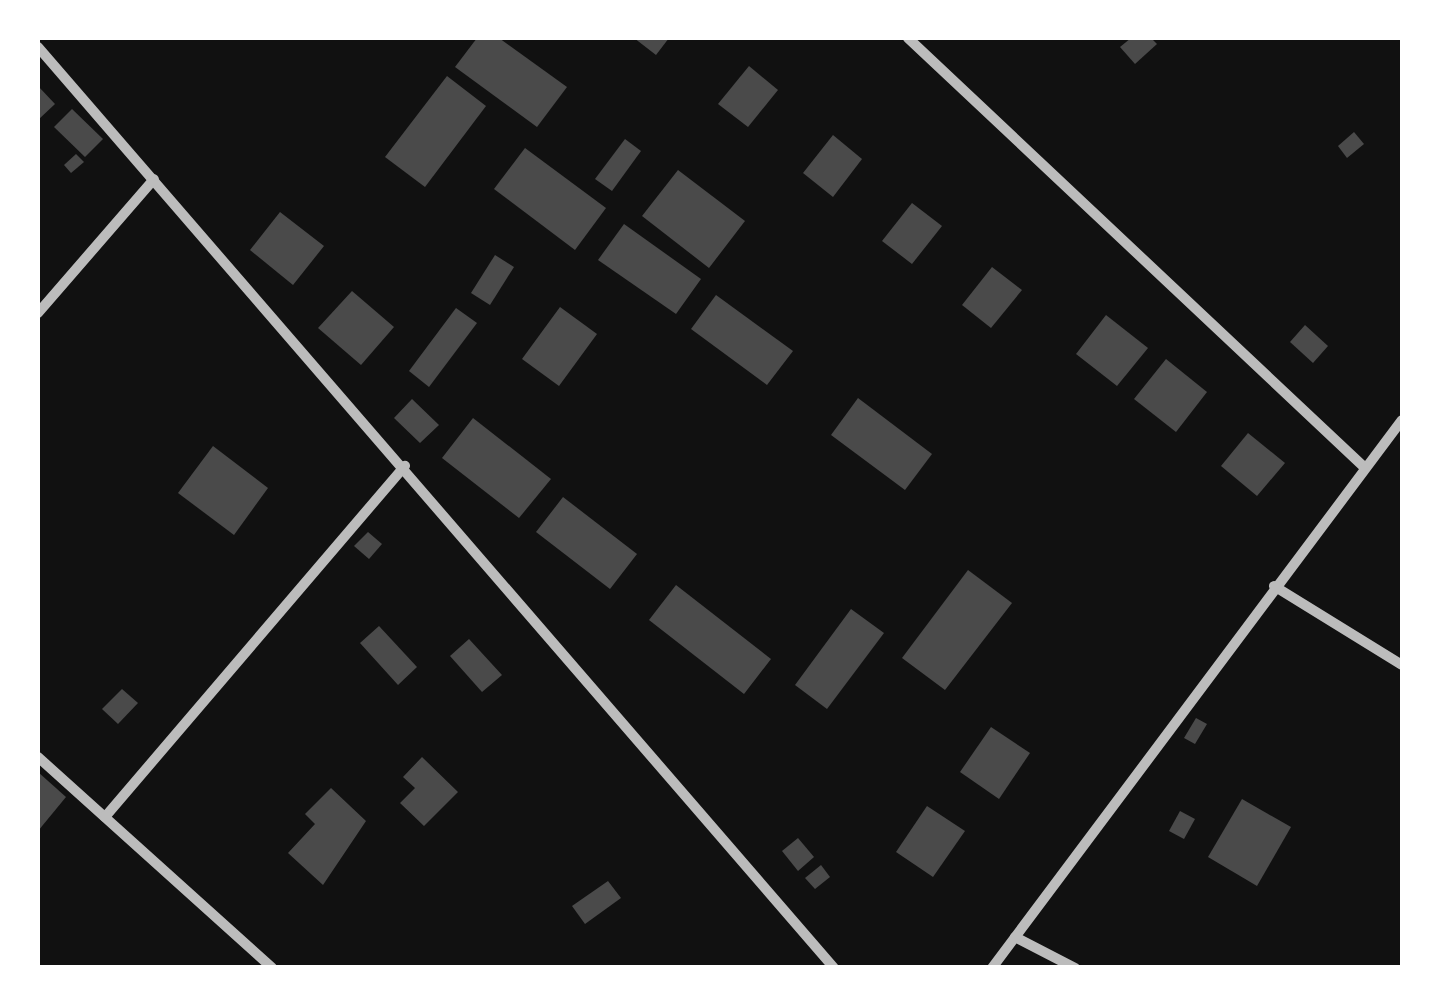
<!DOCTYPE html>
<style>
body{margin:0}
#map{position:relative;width:1440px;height:1005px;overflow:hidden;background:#111;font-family:Bitter,serif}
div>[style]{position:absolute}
.building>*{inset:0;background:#4a4a4a}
.minor>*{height:10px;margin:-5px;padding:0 5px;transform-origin:5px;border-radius:5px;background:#bcbcbc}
span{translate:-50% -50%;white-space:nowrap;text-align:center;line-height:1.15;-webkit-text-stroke:9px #fff;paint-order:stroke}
.frame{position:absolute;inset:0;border:40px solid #fff;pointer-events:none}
</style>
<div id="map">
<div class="building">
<i style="clip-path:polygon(477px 38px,499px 38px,567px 87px,537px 127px,455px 67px)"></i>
<i style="clip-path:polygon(634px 38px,669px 38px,656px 55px)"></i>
<i style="clip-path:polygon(1131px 38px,1151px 38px,1157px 44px,1135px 64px,1120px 47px)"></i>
<i style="clip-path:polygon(749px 66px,778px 90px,748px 127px,718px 104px)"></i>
<i style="clip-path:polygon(447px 76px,486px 106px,425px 187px,385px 157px)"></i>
<i style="clip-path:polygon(38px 86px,55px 104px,38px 120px)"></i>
<i style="clip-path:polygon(72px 109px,103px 139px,85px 157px,54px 127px)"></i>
<i style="clip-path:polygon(1354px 132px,1364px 144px,1347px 158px,1338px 146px)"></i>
<i style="clip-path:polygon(833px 135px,862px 159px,833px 197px,803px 173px)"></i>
<i style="clip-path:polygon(625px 139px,641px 151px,612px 191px,595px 179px)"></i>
<i style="clip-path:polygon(525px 148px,606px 208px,575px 250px,494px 189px)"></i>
<i style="clip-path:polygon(76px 154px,84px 162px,71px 173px,64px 165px)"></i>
<i style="clip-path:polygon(678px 170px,745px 221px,709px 268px,642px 216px)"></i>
<i style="clip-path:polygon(912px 203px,942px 226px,912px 264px,882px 241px)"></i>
<i style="clip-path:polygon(280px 212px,324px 246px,293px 285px,250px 250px)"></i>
<i style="clip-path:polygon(624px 224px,701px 279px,676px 314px,598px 260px)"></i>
<i style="clip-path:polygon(495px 255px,514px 267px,490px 305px,471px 293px)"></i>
<i style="clip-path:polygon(992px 267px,1022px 290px,991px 328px,962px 305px)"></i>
<i style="clip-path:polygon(352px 291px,394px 327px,361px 365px,318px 328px)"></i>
<i style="clip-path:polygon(716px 295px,793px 351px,767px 385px,691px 329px)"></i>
<i style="clip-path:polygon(560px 307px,597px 334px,559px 386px,522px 359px)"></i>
<i style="clip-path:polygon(456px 308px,477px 323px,429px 387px,409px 371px)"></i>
<i style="clip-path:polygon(1106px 315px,1148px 348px,1117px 386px,1076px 354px)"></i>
<i style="clip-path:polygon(1305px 325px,1328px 346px,1313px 363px,1290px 342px)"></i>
<i style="clip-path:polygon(1166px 359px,1207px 392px,1176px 432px,1134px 399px)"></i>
<i style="clip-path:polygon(858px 398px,932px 454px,905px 490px,831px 435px)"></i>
<i style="clip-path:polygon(412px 399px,439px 425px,420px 443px,394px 418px)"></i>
<i style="clip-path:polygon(473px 418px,551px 479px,519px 518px,442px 458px)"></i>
<i style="clip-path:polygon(1248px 433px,1285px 463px,1257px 496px,1221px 466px)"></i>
<i style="clip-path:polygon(213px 446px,268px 488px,234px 535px,178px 493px)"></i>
<i style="clip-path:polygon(563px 497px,637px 554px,610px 589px,536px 532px)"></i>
<i style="clip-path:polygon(368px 532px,382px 544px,369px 559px,354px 546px)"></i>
<i style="clip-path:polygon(968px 570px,1012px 603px,945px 690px,902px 658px)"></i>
<i style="clip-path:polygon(676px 585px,771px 659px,744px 694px,649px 620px)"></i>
<i style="clip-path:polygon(851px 609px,884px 633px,827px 709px,795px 685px)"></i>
<i style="clip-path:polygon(379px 626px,417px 667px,398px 685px,360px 643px)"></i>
<i style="clip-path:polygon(469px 639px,502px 675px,482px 692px,450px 656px)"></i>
<i style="clip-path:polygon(122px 689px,138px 703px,118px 724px,102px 709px)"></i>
<i style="clip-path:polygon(1196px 718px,1207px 724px,1195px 744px,1184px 738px)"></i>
<i style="clip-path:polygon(991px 727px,1030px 753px,999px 799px,960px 772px)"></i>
<i style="clip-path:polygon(422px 757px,458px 792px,424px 826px,400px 803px,415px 788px,403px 777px)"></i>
<i style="clip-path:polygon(38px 772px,66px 797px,38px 831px)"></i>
<i style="clip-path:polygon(331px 788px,366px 821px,323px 885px,288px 853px,315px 824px,305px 814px)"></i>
<i style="clip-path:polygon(1242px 799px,1291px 827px,1257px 886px,1208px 857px)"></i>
<i style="clip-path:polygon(927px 806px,965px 831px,933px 877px,896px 852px)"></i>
<i style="clip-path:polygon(1180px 811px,1195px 819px,1184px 839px,1169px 831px)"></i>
<i style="clip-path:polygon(798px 838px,814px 857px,798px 871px,782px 851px)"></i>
<i style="clip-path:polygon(821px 865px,830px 877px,815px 889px,805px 878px)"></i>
<i style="clip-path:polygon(608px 881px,621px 898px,585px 924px,572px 906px)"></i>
</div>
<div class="minor">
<i style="left:908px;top:38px;width:625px;rotate:43.25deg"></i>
<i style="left:38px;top:47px;width:1217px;rotate:49.16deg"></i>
<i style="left:38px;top:313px;width:177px;rotate:-49.1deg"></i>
<i style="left:1274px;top:586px;width:150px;rotate:31.7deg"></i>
<i style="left:38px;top:757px;width:315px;rotate:42deg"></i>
<i style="left:105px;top:817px;width:462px;rotate:-49.5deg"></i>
<i style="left:1015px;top:937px;width:68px;rotate:27.3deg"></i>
<i style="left:992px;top:968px;width:684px;rotate:-53.2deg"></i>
</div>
<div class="frame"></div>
</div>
